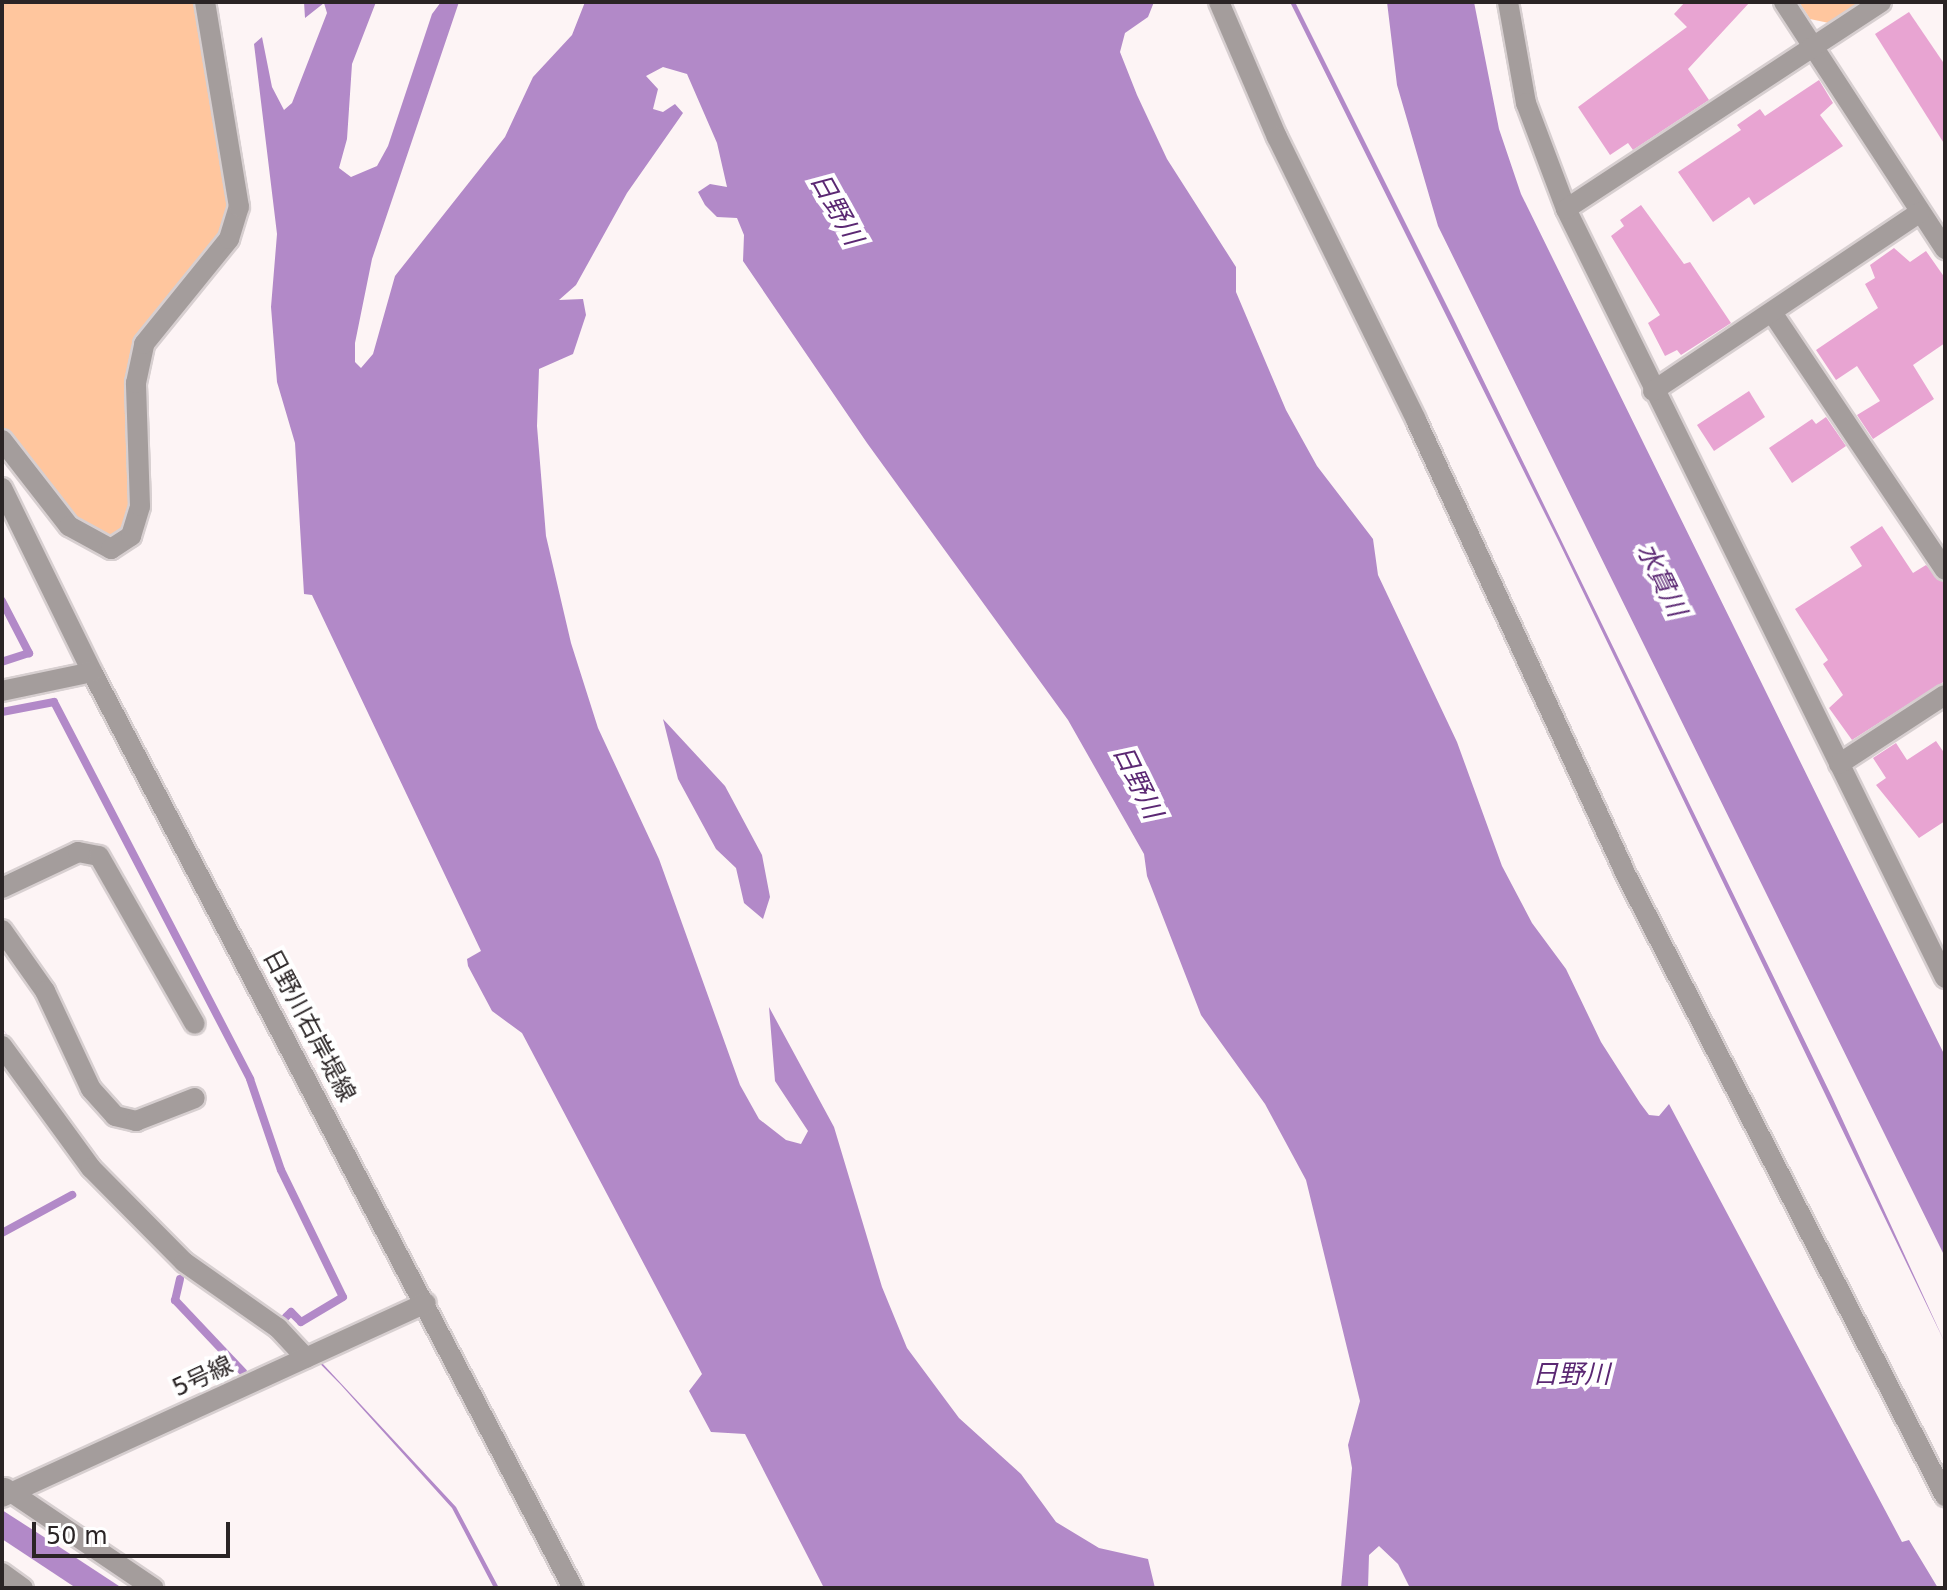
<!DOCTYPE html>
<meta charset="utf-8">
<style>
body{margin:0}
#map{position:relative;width:1947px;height:1590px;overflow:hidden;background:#fdf4f5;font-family:"DejaVu Sans","Noto Sans JP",sans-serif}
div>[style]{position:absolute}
.green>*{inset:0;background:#ffc69e}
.water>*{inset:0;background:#b289c8}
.stream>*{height:8px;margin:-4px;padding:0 4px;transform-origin:4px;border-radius:4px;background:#b289c8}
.building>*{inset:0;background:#e8a4d2}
.roads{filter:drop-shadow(2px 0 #d7cfd0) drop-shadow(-2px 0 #d7cfd0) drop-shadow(0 2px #d7cfd0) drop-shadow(0 -2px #d7cfd0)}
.minor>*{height:20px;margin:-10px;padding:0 10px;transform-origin:10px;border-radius:10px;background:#a49d9c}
span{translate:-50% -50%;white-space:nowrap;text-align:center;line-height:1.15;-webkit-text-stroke:8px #fff;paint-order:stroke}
.street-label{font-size:24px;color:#2a2425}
.water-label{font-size:26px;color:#5b2873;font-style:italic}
.frame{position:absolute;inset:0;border:4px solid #2a2425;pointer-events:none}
.scale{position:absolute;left:32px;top:1522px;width:198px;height:36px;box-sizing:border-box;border:4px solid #2a2425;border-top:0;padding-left:10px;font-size:24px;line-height:28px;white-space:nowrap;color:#2a2425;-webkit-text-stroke:6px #fff;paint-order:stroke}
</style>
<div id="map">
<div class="green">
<i style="clip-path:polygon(2px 2px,197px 2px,231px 206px,228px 220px,207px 257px,136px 342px,133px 502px,123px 531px,114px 538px,79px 524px,2px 427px)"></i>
<i style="clip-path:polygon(1799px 2px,1862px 2px,1829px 23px,1810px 19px)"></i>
</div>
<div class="water">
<i style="clip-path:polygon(304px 2px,376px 2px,352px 64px,347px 139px,339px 168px,351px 177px,377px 166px,388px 146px,432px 14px,441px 2px,459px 2px,372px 259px,355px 343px,355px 362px,361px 368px,373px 354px,395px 276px,505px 137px,533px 77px,572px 35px,585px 2px,1154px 2px,1148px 17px,1125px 33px,1120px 52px,1137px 95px,1167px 159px,1236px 267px,1236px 292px,1286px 410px,1317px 466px,1373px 539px,1378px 575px,1457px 742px,1502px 866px,1532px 923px,1566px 969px,1601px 1042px,1640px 1103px,1649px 1115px,1659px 1116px,1669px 1104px,1902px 1542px,1909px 1540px,1938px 1588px,1410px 1588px,1398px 1564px,1379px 1546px,1369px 1555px,1368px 1588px,1341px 1588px,1352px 1468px,1348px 1445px,1360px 1401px,1306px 1180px,1265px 1104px,1201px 1015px,1147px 876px,1144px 854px,1068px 720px,867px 443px,743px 261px,744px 235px,737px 218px,717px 217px,705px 205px,698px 192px,710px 184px,727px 187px,717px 143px,687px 74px,663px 67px,646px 76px,658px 89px,653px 109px,663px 112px,675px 104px,683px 113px,627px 193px,576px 285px,559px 300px,583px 299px,586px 315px,573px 354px,539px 369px,537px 426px,546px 536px,571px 643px,598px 728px,659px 859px,740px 1085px,759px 1119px,786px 1140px,801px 1144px,808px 1131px,775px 1081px,769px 1007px,834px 1127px,882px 1287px,907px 1348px,959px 1418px,1021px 1474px,1056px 1522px,1099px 1548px,1148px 1559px,1155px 1588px,824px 1588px,745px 1434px,711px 1432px,689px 1391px,702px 1374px,522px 1033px,492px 1011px,468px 966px,467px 959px,481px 951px,312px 595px,304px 594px,295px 443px,277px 382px,271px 307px,277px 234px,254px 44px,262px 37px,272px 87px,284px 110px,292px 103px,327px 13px,324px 3px,305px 18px)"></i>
<i style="clip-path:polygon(1290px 2px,1295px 2px,1456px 324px,1832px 1097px,1945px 1343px,1559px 542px)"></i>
<i style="clip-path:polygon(1387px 2px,1474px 2px,1499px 129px,1521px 194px,1945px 1056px,1945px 1257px,1438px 226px,1397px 85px)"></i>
<i style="clip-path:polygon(663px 719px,725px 786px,762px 855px,770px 897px,763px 919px,744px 903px,736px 868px,716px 849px,678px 779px)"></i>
<i style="clip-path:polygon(2px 1028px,108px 1170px,195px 1259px,282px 1320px,456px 1507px,499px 1588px,494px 1588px,452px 1508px,341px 1385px,280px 1323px,189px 1260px,98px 1167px)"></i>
<i style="clip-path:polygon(2px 1510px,58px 1546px,122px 1588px,76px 1588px,2px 1539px)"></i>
</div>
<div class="stream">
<i style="left:2px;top:601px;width:59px;rotate:62.6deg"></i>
<i style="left:29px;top:653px;width:28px;rotate:162deg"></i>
<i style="left:2px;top:712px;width:53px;rotate:-10.9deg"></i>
<i style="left:54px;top:702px;width:425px;rotate:62.5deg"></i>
<i style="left:250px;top:1079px;width:96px;rotate:71.2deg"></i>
<i style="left:281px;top:1170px;width:141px;rotate:64deg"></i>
<i style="left:343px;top:1297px;width:49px;rotate:149.2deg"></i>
<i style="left:301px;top:1322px;width:14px;rotate:-135deg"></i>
<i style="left:291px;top:1312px;width:7px;rotate:135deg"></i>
<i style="left:2px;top:1233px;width:80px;rotate:-28.5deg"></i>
<i style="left:180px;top:1279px;width:22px;rotate:103deg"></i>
<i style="left:175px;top:1300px;width:99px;rotate:46.6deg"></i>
</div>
<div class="building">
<i style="clip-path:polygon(1685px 2px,1750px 2px,1688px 69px,1709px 100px,1633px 150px,1628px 143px,1610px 155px,1578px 107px,1687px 27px,1674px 14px)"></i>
<i style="clip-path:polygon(1909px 12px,1945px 65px,1945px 145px,1875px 34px)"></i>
<i style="clip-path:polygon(1819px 80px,1833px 103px,1820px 115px,1843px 146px,1754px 205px,1749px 197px,1713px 222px,1678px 172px,1741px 130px,1737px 125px,1760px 109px,1765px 116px)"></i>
<i style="clip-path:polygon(1641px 205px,1684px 264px,1690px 262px,1731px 323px,1681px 355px,1677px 350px,1665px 356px,1648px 323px,1660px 315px,1611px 236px,1624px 226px,1620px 220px)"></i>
<i style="clip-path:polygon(1894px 248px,1910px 262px,1926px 251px,1945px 278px,1945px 343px,1913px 365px,1934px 399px,1873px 439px,1857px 415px,1880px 401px,1857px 366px,1836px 380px,1816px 350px,1878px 308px,1865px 284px,1875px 278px,1870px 265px)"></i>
<i style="clip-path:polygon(1749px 391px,1765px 417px,1714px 451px,1697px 425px)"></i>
<i style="clip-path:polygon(1826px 417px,1846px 446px,1792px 483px,1769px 448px,1812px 419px,1816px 424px)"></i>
<i style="clip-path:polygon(1882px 526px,1913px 573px,1926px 565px,1945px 583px,1945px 681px,1852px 740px,1829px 708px,1843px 695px,1823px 664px,1828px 660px,1795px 609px,1862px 566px,1850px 547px)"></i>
<i style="clip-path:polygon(1936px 741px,1945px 754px,1945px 821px,1919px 838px,1876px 785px,1886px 778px,1873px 758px,1896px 743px,1907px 760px)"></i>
</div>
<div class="roads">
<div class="minor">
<i style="left:1219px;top:2px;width:147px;rotate:66.8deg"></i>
<i style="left:1277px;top:137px;width:315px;rotate:63.8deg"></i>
<i style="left:1416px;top:420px;width:494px;rotate:65.2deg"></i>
<i style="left:1623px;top:869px;width:705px;rotate:62.82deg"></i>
<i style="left:1508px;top:2px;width:103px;rotate:79.9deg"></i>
<i style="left:1526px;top:103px;width:113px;rotate:69.3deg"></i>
<i style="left:1566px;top:209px;width:857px;rotate:63.76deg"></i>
<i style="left:1784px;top:2px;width:295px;rotate:56.9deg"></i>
<i style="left:1566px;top:209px;width:377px;rotate:-33.3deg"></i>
<i style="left:1773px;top:314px;width:308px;rotate:56.1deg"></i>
<i style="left:1653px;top:391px;width:321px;rotate:-33.8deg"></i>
<i style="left:2px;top:440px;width:109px;rotate:52.1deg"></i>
<i style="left:69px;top:526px;width:48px;rotate:28.7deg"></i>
<i style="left:111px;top:549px;width:24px;rotate:-33deg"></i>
<i style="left:131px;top:536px;width:31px;rotate:-73deg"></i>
<i style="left:140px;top:506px;width:123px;rotate:-91.9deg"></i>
<i style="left:136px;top:383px;width:40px;rotate:-78deg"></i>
<i style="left:144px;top:344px;width:135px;rotate:-51deg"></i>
<i style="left:229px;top:239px;width:34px;rotate:-73deg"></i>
<i style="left:239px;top:207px;width:208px;rotate:-99.4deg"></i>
<i style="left:2px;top:488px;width:205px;rotate:63.9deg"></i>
<i style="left:92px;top:672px;width:1035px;rotate:62.3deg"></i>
<i style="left:2px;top:691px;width:92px;rotate:-11.9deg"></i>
<i style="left:1839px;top:764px;width:126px;rotate:-33.1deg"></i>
<i style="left:2px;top:888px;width:84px;rotate:-25.3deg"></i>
<i style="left:78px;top:852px;width:21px;rotate:11deg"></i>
<i style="left:99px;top:856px;width:193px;rotate:60.3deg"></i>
<i style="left:2px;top:930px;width:75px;rotate:54.8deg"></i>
<i style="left:45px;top:991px;width:108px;rotate:64.9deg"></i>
<i style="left:91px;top:1089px;width:36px;rotate:48deg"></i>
<i style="left:115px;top:1116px;width:22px;rotate:13deg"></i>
<i style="left:136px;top:1121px;width:63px;rotate:-21.3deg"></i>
<i style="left:2px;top:1046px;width:151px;rotate:53.9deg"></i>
<i style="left:91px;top:1168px;width:132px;rotate:45.3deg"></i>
<i style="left:184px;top:1262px;width:115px;rotate:35.1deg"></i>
<i style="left:278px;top:1328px;width:41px;rotate:47deg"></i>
<i style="left:5px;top:1488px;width:179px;rotate:34deg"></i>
<i style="left:2px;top:1497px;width:466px;rotate:-24.6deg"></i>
<i style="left:2px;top:1573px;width:26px;rotate:36deg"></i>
</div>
</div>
<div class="street-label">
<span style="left:309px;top:1026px;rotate:62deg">日野川右岸堤線</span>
<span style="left:203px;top:1377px;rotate:-25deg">5号線</span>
</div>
<div class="water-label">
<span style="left:836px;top:209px;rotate:61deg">日野川</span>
<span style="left:1661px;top:580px;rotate:64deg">水貫川</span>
<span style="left:1137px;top:782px;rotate:64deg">日野川</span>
<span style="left:1571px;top:1375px">日野川</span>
</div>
<div class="frame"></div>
<div class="scale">50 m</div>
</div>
